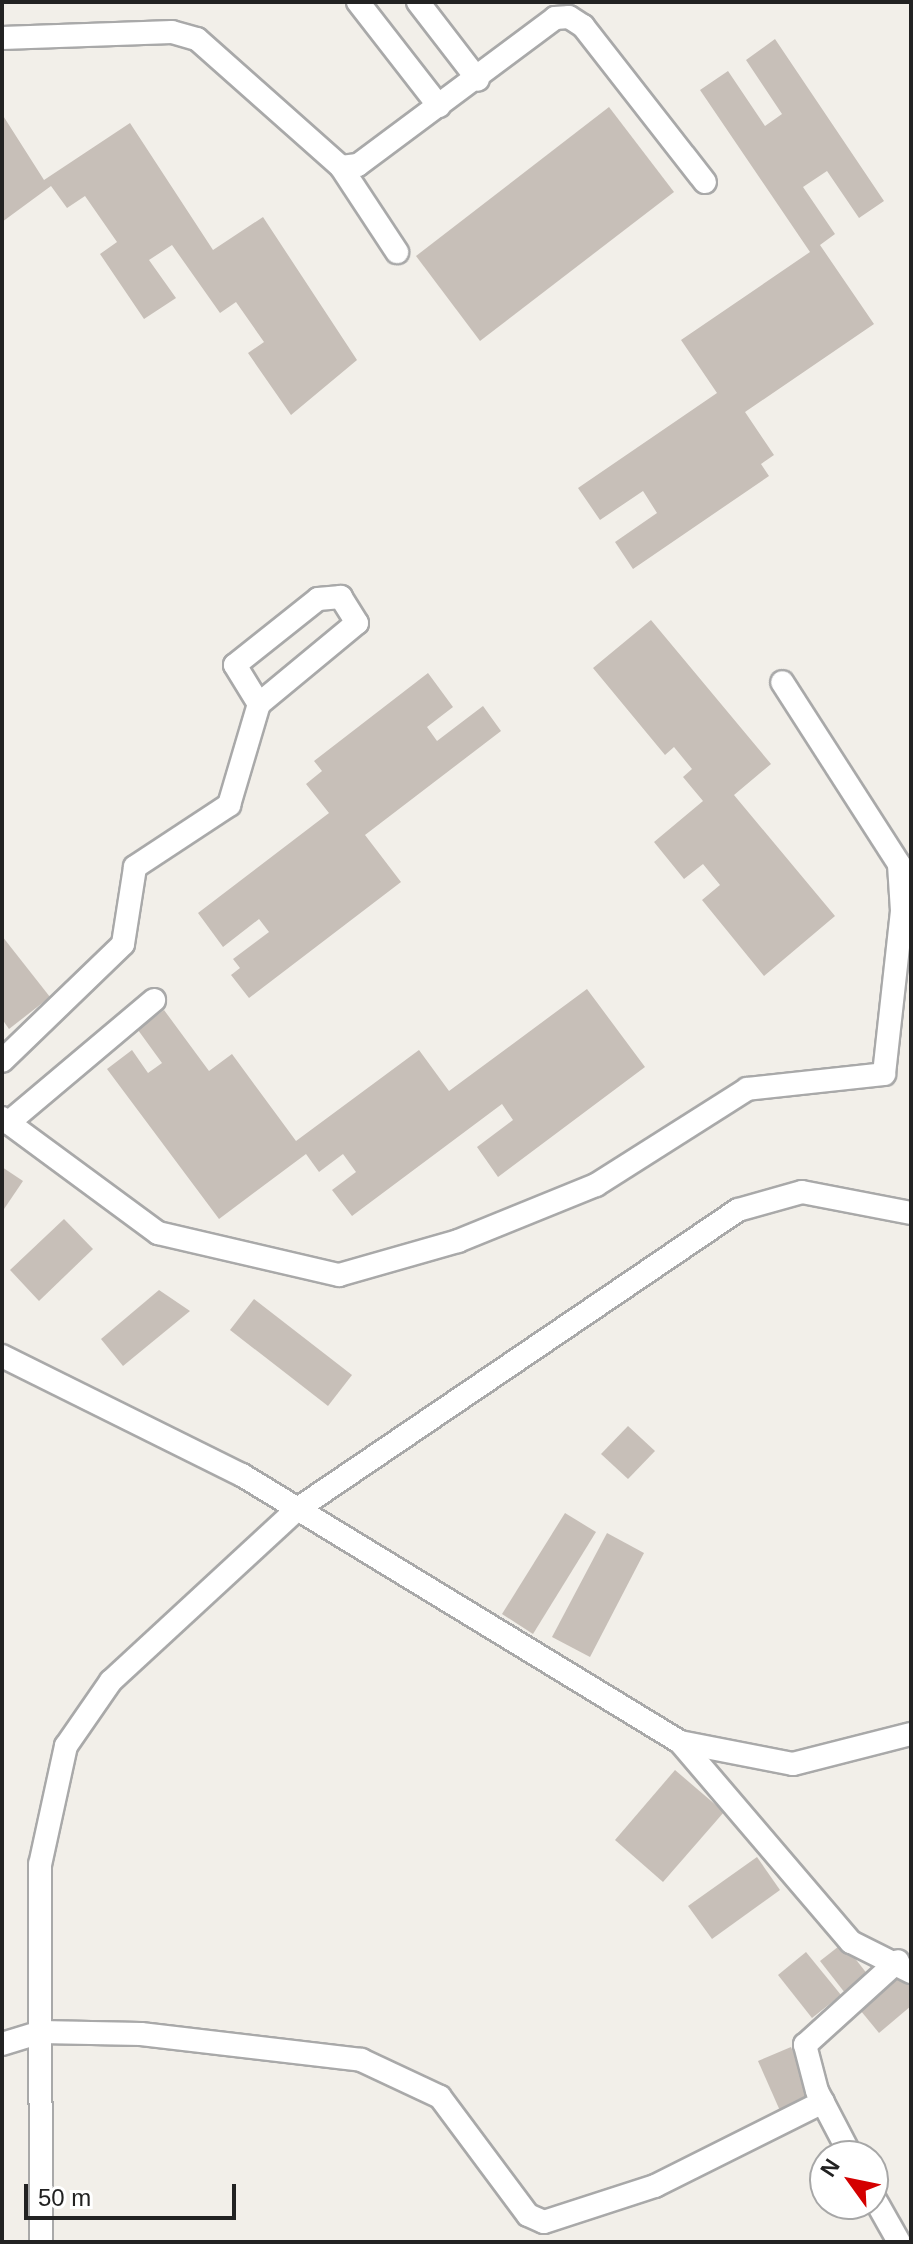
<!DOCTYPE html>
<style>
body{margin:0}
#map{position:relative;width:913px;height:2244px;overflow:hidden;background:#f2efe9;font-family:Arial,sans-serif}
div>[style]{position:absolute}
.building>*{inset:0;background:#c7bfb8}
.roads{filter:drop-shadow(2px 0 #a9a9a9) drop-shadow(-2px 0 #a9a9a9) drop-shadow(0 2px #a9a9a9) drop-shadow(0 -2px #a9a9a9)}
.minor>*{height:22px;margin:-11px;padding:0 11px;transform-origin:11px;border-radius:11px;background:#fff}
span{translate:-50% -50%;white-space:nowrap;text-align:center;line-height:1.15;-webkit-text-stroke:7px #fff;paint-order:stroke}
.frame{position:absolute;inset:0;border:4px solid #222;pointer-events:none}
.north{position:absolute;left:809px;top:2140px;width:80px;height:80px;box-sizing:border-box;background:#fff;border:2px solid #a7a7a7;border-radius:50%;rotate:303deg;font-size:22px;font-weight:700;line-height:32px;text-align:center;color:#222}
.north::after{content:'';display:block;margin:auto;width:28px;height:36px;background:#d40000;clip-path:polygon(50% 0,100% 100%,50% 72%,0 100%)}
.scale{position:absolute;left:24px;top:2184px;width:212px;height:36px;box-sizing:border-box;border:4px solid #222;border-top:0;padding-left:10px;font-size:24px;line-height:28px;white-space:nowrap;color:#222;-webkit-text-stroke:6px #fff;paint-order:stroke}
</style>
<div id="map">
<div class="building">
<i style="clip-path:polygon(775px 39px,884px 201px,859px 218px,827px 171px,803px 187px,835px 234px,820px 245px,874px 324px,745px 412px,774px 455px,761px 464px,769px 476px,633px 569px,615px 542px,657px 513px,643px 491px,600px 520px,578px 488px,717px 393px,681px 340px,810px 252px,700px 90px,728px 71px,765px 126px,782px 114px,746px 60px)"></i>
<i style="clip-path:polygon(609px 107px,674px 192px,480px 341px,416px 256px)"></i>
<i style="clip-path:polygon(2px 114px,44px 180px,130px 123px,213px 250px,263px 217px,357px 360px,291px 415px,248px 353px,264px 342px,236px 302px,220px 313px,172px 245px,149px 260px,176px 298px,144px 319px,100px 254px,117px 242px,85px 196px,67px 208px,51px 186px,2px 222px)"></i>
<i style="clip-path:polygon(651px 620px,771px 764px,734px 795px,835px 916px,764px 976px,702px 900px,720px 885px,703px 864px,684px 879px,654px 842px,703px 801px,683px 777px,692px 769px,674px 747px,665px 755px,593px 668px)"></i>
<i style="clip-path:polygon(428px 673px,453px 707px,427px 727px,437px 741px,483px 706px,501px 731px,365px 835px,401px 882px,249px 998px,231px 975px,240px 968px,233px 959px,269px 932px,259px 919px,223px 947px,198px 913px,329px 813px,306px 784px,322px 771px,314px 761px)"></i>
<i style="clip-path:polygon(2px 936px,50px 997px,9px 1029px,2px 1019px)"></i>
<i style="clip-path:polygon(587px 989px,645px 1067px,498px 1177px,477px 1147px,513px 1120px,502px 1104px,352px 1216px,332px 1190px,356px 1172px,343px 1154px,319px 1172px,306px 1154px,219px 1219px,107px 1069px,132px 1050px,148px 1073px,162px 1063px,138px 1030px,164px 1010px,209px 1071px,232px 1054px,296px 1141px,419px 1050px,449px 1091px)"></i>
<i style="clip-path:polygon(2px 1167px,23px 1181px,2px 1212px)"></i>
<i style="clip-path:polygon(64px 1219px,93px 1249px,39px 1301px,10px 1270px)"></i>
<i style="clip-path:polygon(159px 1290px,190px 1311px,123px 1366px,101px 1339px)"></i>
<i style="clip-path:polygon(254px 1299px,352px 1375px,328px 1406px,230px 1330px)"></i>
<i style="clip-path:polygon(628px 1426px,655px 1451px,628px 1479px,601px 1454px)"></i>
<i style="clip-path:polygon(565px 1513px,596px 1532px,533px 1634px,502px 1614px)"></i>
<i style="clip-path:polygon(607px 1533px,644px 1553px,590px 1657px,552px 1637px)"></i>
<i style="clip-path:polygon(675px 1770px,724px 1812px,663px 1882px,615px 1840px)"></i>
<i style="clip-path:polygon(757px 1857px,780px 1890px,712px 1939px,688px 1906px)"></i>
<i style="clip-path:polygon(843px 1943px,868px 1975px,845px 1993px,820px 1961px)"></i>
<i style="clip-path:polygon(806px 1952px,841px 1995px,812px 2018px,778px 1975px)"></i>
<i style="clip-path:polygon(899px 1970px,911px 1984px,911px 2006px,879px 2033px,856px 2005px)"></i>
<i style="clip-path:polygon(791px 2047px,814px 2099px,781px 2113px,758px 2061px)"></i>
</div>
<div class="roads">
<div class="minor">
<i style="left:358px;top:2px;width:132px;rotate:52.1deg"></i>
<i style="left:418px;top:2px;width:98px;rotate:52.4deg"></i>
<i style="left:2px;top:38px;width:170px;rotate:-2deg"></i>
<i style="left:172px;top:32px;width:26px;rotate:16deg"></i>
<i style="left:197px;top:39px;width:193px;rotate:41.6deg"></i>
<i style="left:341px;top:167px;width:17px;rotate:-7deg"></i>
<i style="left:358px;top:165px;width:246px;rotate:-36.7deg"></i>
<i style="left:555px;top:18px;width:14px;rotate:-4deg"></i>
<i style="left:569px;top:17px;width:17px;rotate:33deg"></i>
<i style="left:583px;top:26px;width:198px;rotate:52deg"></i>
<i style="left:341px;top:167px;width:102px;rotate:56.6deg"></i>
<i style="left:2px;top:1061px;width:168px;rotate:-44deg"></i>
<i style="left:123px;top:944px;width:78px;rotate:-81.1deg"></i>
<i style="left:135px;top:867px;width:113px;rotate:-33.4deg"></i>
<i style="left:229px;top:805px;width:105px;rotate:-73.5deg"></i>
<i style="left:259px;top:704px;width:127px;rotate:-39.6deg"></i>
<i style="left:357px;top:623px;width:31px;rotate:-122deg"></i>
<i style="left:341px;top:597px;width:23px;rotate:175deg"></i>
<i style="left:318px;top:599px;width:106px;rotate:141.5deg"></i>
<i style="left:235px;top:665px;width:46px;rotate:58.4deg"></i>
<i style="left:2px;top:1118px;width:194px;rotate:36.4deg"></i>
<i style="left:158px;top:1233px;width:186px;rotate:13.1deg"></i>
<i style="left:339px;top:1275px;width:124px;rotate:-15.9deg"></i>
<i style="left:458px;top:1241px;width:149px;rotate:-22.1deg"></i>
<i style="left:596px;top:1185px;width:179px;rotate:-32.4deg"></i>
<i style="left:747px;top:1089px;width:138px;rotate:-6.2deg"></i>
<i style="left:884px;top:1074px;width:164px;rotate:-83.7deg"></i>
<i style="left:902px;top:911px;width:47px;rotate:-93.7deg"></i>
<i style="left:899px;top:864px;width:216px;rotate:-122.7deg"></i>
<i style="left:8px;top:1123px;width:191px;rotate:-40.1deg"></i>
<i style="left:2px;top:1356px;width:268px;rotate:26.4deg"></i>
<i style="left:242px;top:1475px;width:513px;rotate:31.37deg"></i>
<i style="left:680px;top:1742px;width:115px;rotate:11deg"></i>
<i style="left:793px;top:1764px;width:122px;rotate:-14.3deg"></i>
<i style="left:680px;top:1742px;width:263px;rotate:49.5deg"></i>
<i style="left:851px;top:1942px;width:67px;rotate:26.6deg"></i>
<i style="left:2px;top:2044px;width:41px;rotate:-17.1deg"></i>
<i style="left:41px;top:2032px;width:100px;rotate:1.1deg"></i>
<i style="left:141px;top:2034px;width:222px;rotate:6.7deg"></i>
<i style="left:361px;top:2060px;width:87px;rotate:25.1deg"></i>
<i style="left:440px;top:2097px;width:147px;rotate:53.3deg"></i>
<i style="left:528px;top:2215px;width:17px;rotate:24deg"></i>
<i style="left:544px;top:2222px;width:117px;rotate:-18deg"></i>
<i style="left:655px;top:2186px;width:188px;rotate:-26.6deg"></i>
<i style="left:851px;top:2156px;width:73px;rotate:-117.6deg"></i>
<i style="left:817px;top:2091px;width:48px;rotate:-104.6deg"></i>
<i style="left:805px;top:2045px;width:125px;rotate:-42.1deg"></i>
<i style="left:873px;top:2196px;width:53px;rotate:60.5deg"></i>
<i style="left:41px;top:2242px;width:377px;rotate:-90.2deg"></i>
<i style="left:40px;top:1865px;width:122px;rotate:-77.7deg"></i>
<i style="left:66px;top:1746px;width:79px;rotate:-55.3deg"></i>
<i style="left:111px;top:1681px;width:252px;rotate:-42.7deg"></i>
<i style="left:296px;top:1510px;width:534px;rotate:-34.17deg"></i>
<i style="left:738px;top:1210px;width:66px;rotate:-15.7deg"></i>
<i style="left:802px;top:1192px;width:111px;rotate:10.9deg"></i>
</div>
</div>
<div class="frame"></div>
<div class="north">N</div>
<div class="scale">50 m</div>
</div>
